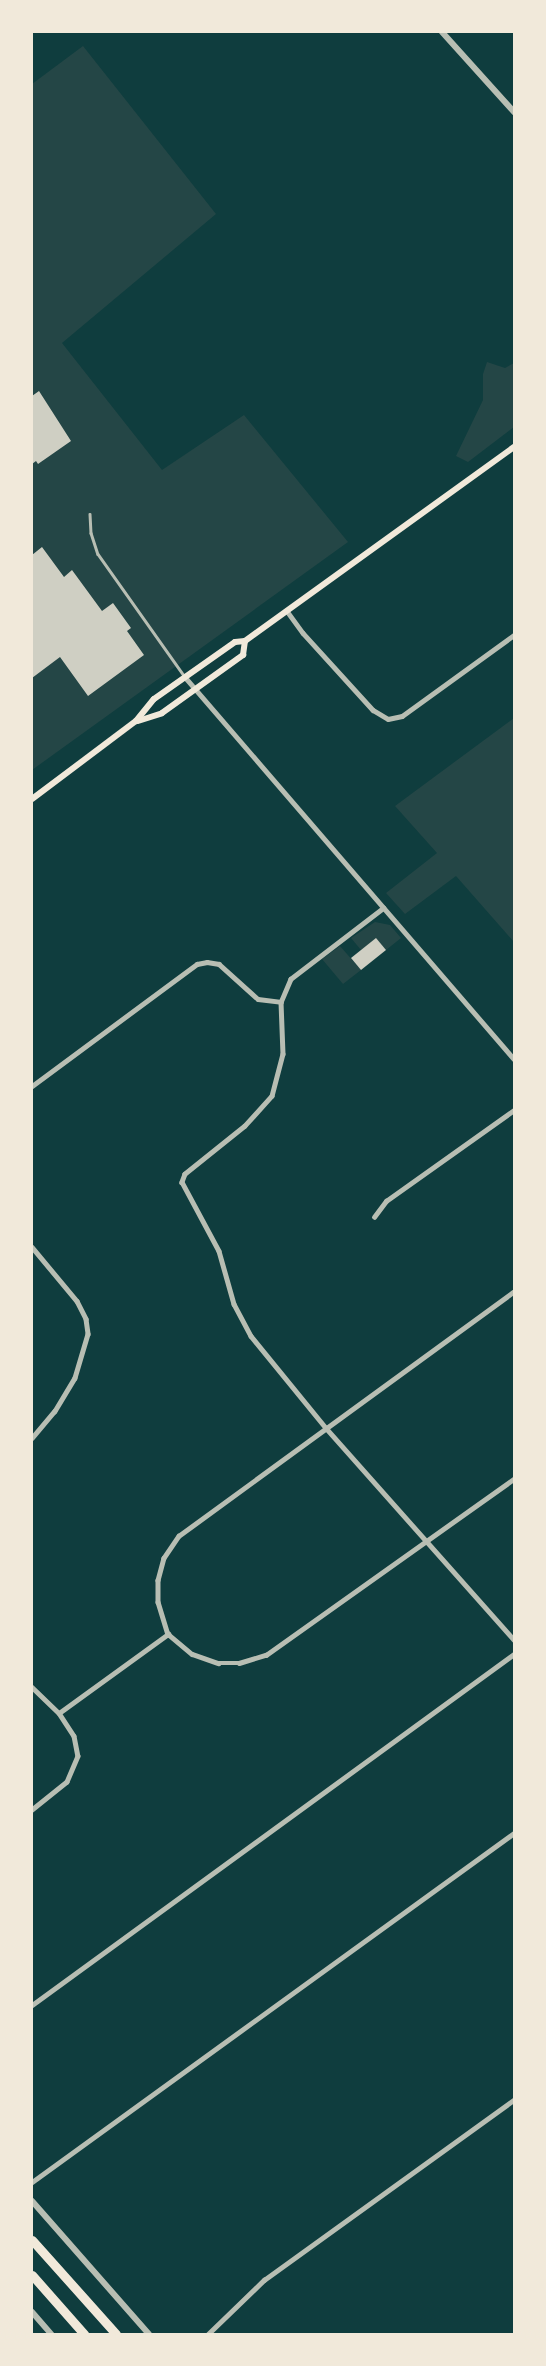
<!DOCTYPE html>
<style>
body{margin:0}
#map{position:relative;width:546px;height:2366px;overflow:hidden;background:#0f3d3e;font-family:"Noto Sans",sans-serif}
div>[style]{position:absolute}
.green>*{inset:0;background:#244646}
.building>*{inset:0;background:#cfcfc3}
.service>*{height:2.5px;margin:-1.25px;padding:0 1.25px;transform-origin:1.25px;border-radius:1.25px;background:#b8beb3}
.minor>*{height:4.5px;margin:-2.25px;padding:0 2.25px;transform-origin:2.25px;border-radius:2.25px;background:#b8beb3}
.tertiary>*{height:6px;margin:-3px;padding:0 3px;transform-origin:3px;border-radius:3px;background:#b8beb3}
.secondary>*{height:6px;margin:-3px;padding:0 3px;transform-origin:3px;border-radius:3px;background:#f1e9da}
.motorway>*{height:9px;margin:-4.5px;padding:0 4.5px;transform-origin:4.5px;border-radius:4.5px;background:#f1e9da}
span{translate:-50% -50%;white-space:nowrap;text-align:center;line-height:1.15;-webkit-text-stroke:5px #f1e9da;paint-order:stroke}
.frame{position:absolute;inset:0;border:33px solid #f1e9da;pointer-events:none}
</style>
<div id="map">
<div class="green">
<i style="clip-path:polygon(83px 46px,216px 214px,62px 343px,162px 470px,244px 415px,348px 542px,32px 770px,32px 84px)"></i>
<i style="clip-path:polygon(487px 362px,505px 368px,514px 363px,514px 427px,468px 462px,456px 456px,483px 400px,483px 374px)"></i>
<i style="clip-path:polygon(514px 718px,514px 942px,456px 876px,405px 914px,386px 893px,437px 853px,395px 806px)"></i>
<i style="clip-path:polygon(375px 922px,390px 925px,401px 938px,386px 950px,376px 939px,361px 950px,351px 938px)"></i>
<i style="clip-path:polygon(340px 946px,361px 970px,343px 984px,322px 959px)"></i>
</div>
<div class="building">
<i style="clip-path:polygon(39px 391px,71px 441px,38px 464px,36px 461px,32px 464px,32px 396px)"></i>
<i style="clip-path:polygon(42px 547px,64px 577px,72px 570px,102px 611px,113px 603px,131px 628px,127px 631px,144px 655px,88px 696px,60px 657px,32px 678px,32px 555px)"></i>
<i style="clip-path:polygon(376px 938px,386px 950px,361px 970px,351px 958px)"></i>
</div>
<div class="service">
<i style="left:90px;top:514px;width:19px;rotate:87deg"></i>
<i style="left:91px;top:533px;width:22px;rotate:72deg"></i>
<i style="left:98px;top:554px;width:151px;rotate:54.7deg"></i>
</div>
<div class="minor">
<i style="left:287px;top:611px;width:27px;rotate:54deg"></i>
<i style="left:303px;top:633px;width:104px;rotate:47.7deg"></i>
<i style="left:373px;top:710px;width:17px;rotate:31deg"></i>
<i style="left:388px;top:719px;width:14px;rotate:-12deg"></i>
<i style="left:402px;top:716px;width:138px;rotate:-35.9deg"></i>
<i style="left:185px;top:677px;width:504px;rotate:49.26deg"></i>
<i style="left:384px;top:908px;width:117px;rotate:142.6deg"></i>
<i style="left:291px;top:979px;width:25px;rotate:113deg"></i>
<i style="left:281px;top:1002px;width:52px;rotate:87.8deg"></i>
<i style="left:283px;top:1054px;width:43px;rotate:104.7deg"></i>
<i style="left:272px;top:1096px;width:40px;rotate:132deg"></i>
<i style="left:245px;top:1126px;width:77px;rotate:141.3deg"></i>
<i style="left:185px;top:1174px;width:9px;rotate:111deg"></i>
<i style="left:182px;top:1182px;width:78px;rotate:61.8deg"></i>
<i style="left:219px;top:1251px;width:55px;rotate:74.2deg"></i>
<i style="left:234px;top:1304px;width:36px;rotate:62deg"></i>
<i style="left:251px;top:1336px;width:119px;rotate:50.8deg"></i>
<i style="left:326px;top:1428px;width:283px;rotate:48.4deg"></i>
<i style="left:32px;top:1086px;width:205px;rotate:-36.5deg"></i>
<i style="left:197px;top:964px;width:10px;rotate:-11deg"></i>
<i style="left:207px;top:962px;width:12px;rotate:9deg"></i>
<i style="left:219px;top:964px;width:52px;rotate:41.9deg"></i>
<i style="left:258px;top:999px;width:23px;rotate:7deg"></i>
<i style="left:374px;top:1217px;width:20px;rotate:-53deg"></i>
<i style="left:386px;top:1201px;width:157px;rotate:-35.4deg"></i>
<i style="left:32px;top:1247px;width:70px;rotate:50.2deg"></i>
<i style="left:77px;top:1301px;width:20px;rotate:63deg"></i>
<i style="left:86px;top:1319px;width:15px;rotate:82deg"></i>
<i style="left:88px;top:1334px;width:46px;rotate:106.5deg"></i>
<i style="left:75px;top:1378px;width:39px;rotate:121deg"></i>
<i style="left:55px;top:1411px;width:35px;rotate:130deg"></i>
<i style="left:514px;top:1292px;width:414px;rotate:143.9deg"></i>
<i style="left:179px;top:1536px;width:27px;rotate:124deg"></i>
<i style="left:164px;top:1558px;width:23px;rotate:105deg"></i>
<i style="left:158px;top:1580px;width:22px;rotate:90deg"></i>
<i style="left:158px;top:1602px;width:34px;rotate:73deg"></i>
<i style="left:168px;top:1634px;width:31px;rotate:40deg"></i>
<i style="left:192px;top:1654px;width:28px;rotate:19deg"></i>
<i style="left:218px;top:1663px;width:21px"></i>
<i style="left:239px;top:1663px;width:28px;rotate:-17deg"></i>
<i style="left:266px;top:1655px;width:304px;rotate:-35.4deg"></i>
<i style="left:32px;top:1687px;width:37px;rotate:44deg"></i>
<i style="left:59px;top:1713px;width:27px;rotate:57deg"></i>
<i style="left:74px;top:1736px;width:20px;rotate:79deg"></i>
<i style="left:78px;top:1756px;width:28px;rotate:113deg"></i>
<i style="left:67px;top:1782px;width:45px;rotate:141.3deg"></i>
<i style="left:59px;top:1713px;width:135px;rotate:-35.9deg"></i>
<i style="left:32px;top:2005px;width:596px;rotate:-36.06deg"></i>
<i style="left:32px;top:2182px;width:595px;rotate:-35.91deg"></i>
<i style="left:208px;top:2334px;width:78px;rotate:-44deg"></i>
<i style="left:264px;top:2280px;width:308px;rotate:-35.8deg"></i>
</div>
<div class="tertiary">
<i style="left:442px;top:32px;width:108px;rotate:48deg"></i>
<i style="left:32px;top:2201px;width:177px;rotate:48.7deg"></i>
<i style="left:32px;top:2312px;width:29px;rotate:49deg"></i>
</div>
<div class="secondary">
<i style="left:138px;top:721px;width:25px;rotate:-18deg"></i>
<i style="left:162px;top:713px;width:100px;rotate:-35.6deg"></i>
<i style="left:243px;top:655px;width:14px;rotate:-82deg"></i>
<i style="left:32px;top:799px;width:130px;rotate:-36.9deg"></i>
<i style="left:136px;top:721px;width:28px;rotate:-51deg"></i>
<i style="left:154px;top:699px;width:99px;rotate:-35.1deg"></i>
<i style="left:235px;top:642px;width:10px;rotate:-6deg"></i>
<i style="left:245px;top:641px;width:332px;rotate:-35.8deg"></i>
</div>
<div class="motorway">
<i style="left:32px;top:2240px;width:126px;rotate:48.2deg"></i>
<i style="left:32px;top:2275px;width:79px;rotate:48.6deg"></i>
</div>
<div class="frame"></div>
</div>
